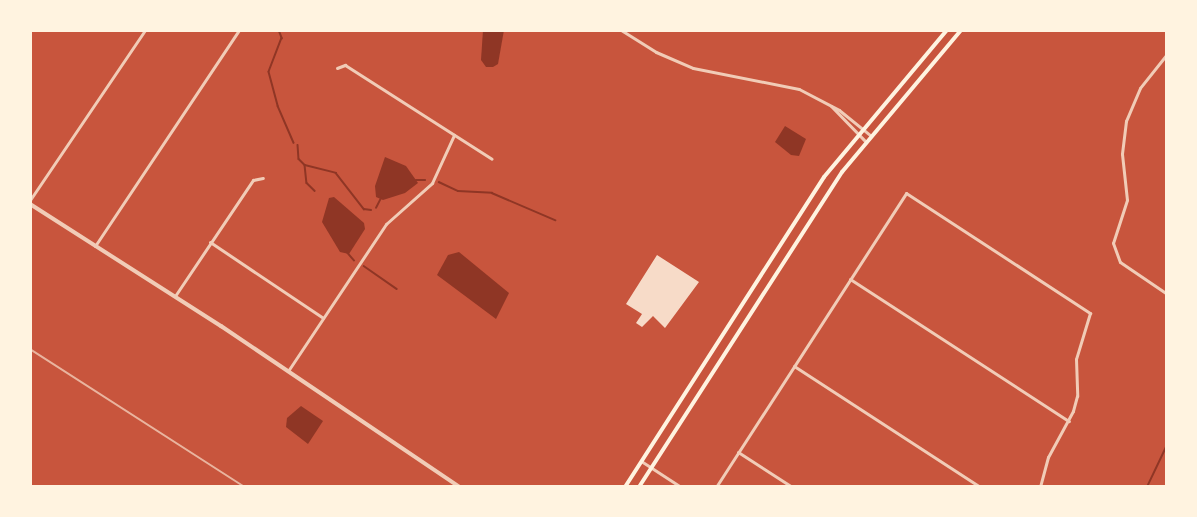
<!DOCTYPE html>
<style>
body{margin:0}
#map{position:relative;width:1197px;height:517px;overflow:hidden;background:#c8553d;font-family:"Exo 2",sans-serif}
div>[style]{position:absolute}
.water>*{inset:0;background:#8f3625}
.stream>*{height:1.5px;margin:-0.75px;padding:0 0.75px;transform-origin:0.75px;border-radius:0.75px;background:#8f3625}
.building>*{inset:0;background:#f7dbc8}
.minor>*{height:3px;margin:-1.5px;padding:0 1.5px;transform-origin:1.5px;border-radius:1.5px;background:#f1ccb7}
.tertiary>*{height:4px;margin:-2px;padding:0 2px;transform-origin:2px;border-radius:2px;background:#f1ccb7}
.secondary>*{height:4px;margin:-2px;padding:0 2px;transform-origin:2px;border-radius:2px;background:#fff3e0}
.rail>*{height:1.5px;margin:-0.75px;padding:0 0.75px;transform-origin:0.75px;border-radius:0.75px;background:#e9b49f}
span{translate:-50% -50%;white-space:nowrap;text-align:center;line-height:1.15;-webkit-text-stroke:6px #fff3e0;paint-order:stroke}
.frame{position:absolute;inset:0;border:32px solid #fff3e0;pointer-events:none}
</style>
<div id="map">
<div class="water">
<i style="clip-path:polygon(483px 30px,504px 30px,498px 64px,493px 67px,486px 67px,481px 60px)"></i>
<i style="clip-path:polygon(785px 126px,806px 139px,799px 156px,791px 155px,775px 142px)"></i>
<i style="clip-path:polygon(385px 157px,406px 166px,418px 183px,405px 193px,383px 200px,376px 197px,375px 186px)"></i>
<i style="clip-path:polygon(334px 197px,364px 223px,365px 229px,349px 254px,340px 252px,322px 222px,329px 198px)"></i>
<i style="clip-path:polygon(459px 252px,509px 293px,496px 319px,437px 275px,448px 255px)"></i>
<i style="clip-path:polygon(301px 406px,323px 421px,308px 444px,286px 427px,287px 418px)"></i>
</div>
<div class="stream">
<i style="left:279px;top:30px;width:9px;rotate:69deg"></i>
<i style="left:282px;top:38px;width:36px;rotate:111deg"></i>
<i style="left:269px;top:72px;width:35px;rotate:75deg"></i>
<i style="left:278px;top:106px;width:40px;rotate:66.6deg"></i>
<i style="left:298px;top:145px;width:14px;rotate:86deg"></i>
<i style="left:299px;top:159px;width:8px;rotate:45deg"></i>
<i style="left:305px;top:165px;width:32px;rotate:14deg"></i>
<i style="left:336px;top:173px;width:46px;rotate:52.1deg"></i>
<i style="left:364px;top:209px;width:7px;rotate:8deg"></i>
<i style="left:305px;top:165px;width:18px;rotate:84deg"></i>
<i style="left:307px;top:183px;width:11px;rotate:45deg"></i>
<i style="left:416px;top:180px;width:9px"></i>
<i style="left:439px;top:182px;width:21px;rotate:25deg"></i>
<i style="left:458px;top:191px;width:34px;rotate:3deg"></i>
<i style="left:492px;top:193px;width:69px;rotate:23.2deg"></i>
<i style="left:376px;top:208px;width:11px;rotate:-63deg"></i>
<i style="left:347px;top:252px;width:11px;rotate:49deg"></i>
<i style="left:364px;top:266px;width:40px;rotate:34.9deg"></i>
<i style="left:1147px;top:487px;width:47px;rotate:-64.5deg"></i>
</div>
<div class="building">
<i style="clip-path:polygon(657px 255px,699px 282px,665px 328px,653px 316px,642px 327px,636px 323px,642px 314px,626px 304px)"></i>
</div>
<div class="minor">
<i style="left:621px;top:30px;width:41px;rotate:32.2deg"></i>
<i style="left:656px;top:52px;width:40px;rotate:23.4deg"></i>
<i style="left:693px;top:68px;width:108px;rotate:11.2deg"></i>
<i style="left:799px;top:89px;width:45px;rotate:27.7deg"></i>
<i style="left:839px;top:110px;width:40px;rotate:39deg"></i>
<i style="left:1167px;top:54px;width:43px;rotate:128.5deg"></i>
<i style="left:1140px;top:88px;width:36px;rotate:113deg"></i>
<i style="left:1126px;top:121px;width:33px;rotate:97deg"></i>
<i style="left:1122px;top:154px;width:46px;rotate:83.8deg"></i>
<i style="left:1127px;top:200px;width:45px;rotate:108deg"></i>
<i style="left:1113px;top:243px;width:20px;rotate:70deg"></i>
<i style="left:1120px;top:262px;width:57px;rotate:34.2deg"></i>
<i style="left:337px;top:68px;width:9px;rotate:-21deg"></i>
<i style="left:345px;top:65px;width:174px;rotate:32.6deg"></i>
<i style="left:831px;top:106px;width:49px;rotate:45.8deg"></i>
<i style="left:30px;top:200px;width:205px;rotate:-55.9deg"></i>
<i style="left:210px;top:242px;width:136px;rotate:33.9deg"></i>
<i style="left:95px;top:246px;width:260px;rotate:-56.3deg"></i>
<i style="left:850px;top:279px;width:261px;rotate:33deg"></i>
<i style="left:175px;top:296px;width:140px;rotate:-56.1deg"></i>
<i style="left:253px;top:180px;width:10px;rotate:-11deg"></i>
<i style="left:794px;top:366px;width:222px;rotate:33deg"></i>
<i style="left:288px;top:371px;width:177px;rotate:-56.3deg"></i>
<i style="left:386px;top:224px;width:62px;rotate:-41.7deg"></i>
<i style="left:432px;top:183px;width:53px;rotate:-65.4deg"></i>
<i style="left:738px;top:452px;width:64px;rotate:32.9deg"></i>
<i style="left:641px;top:461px;width:48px;rotate:33deg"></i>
<i style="left:716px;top:487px;width:350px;rotate:-57.1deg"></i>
<i style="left:906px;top:193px;width:220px;rotate:33.1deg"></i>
<i style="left:1090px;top:313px;width:48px;rotate:106.9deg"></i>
<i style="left:1076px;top:359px;width:37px;rotate:88deg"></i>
<i style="left:1077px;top:396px;width:16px;rotate:105deg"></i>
<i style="left:1073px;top:411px;width:52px;rotate:118.5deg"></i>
<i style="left:1048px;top:457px;width:31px;rotate:105deg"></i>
</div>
<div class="tertiary">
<i style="left:30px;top:204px;width:227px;rotate:32.6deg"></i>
<i style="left:221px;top:326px;width:288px;rotate:34deg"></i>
</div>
<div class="secondary">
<i style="left:625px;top:487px;width:368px;rotate:-57.3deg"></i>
<i style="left:824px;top:177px;width:192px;rotate:-50.1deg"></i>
<i style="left:639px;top:487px;width:375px;rotate:-57.2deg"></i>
<i style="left:842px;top:172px;width:185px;rotate:-50deg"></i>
</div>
<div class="rail">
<i style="left:30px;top:349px;width:255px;rotate:32.7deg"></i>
</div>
<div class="frame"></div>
</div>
